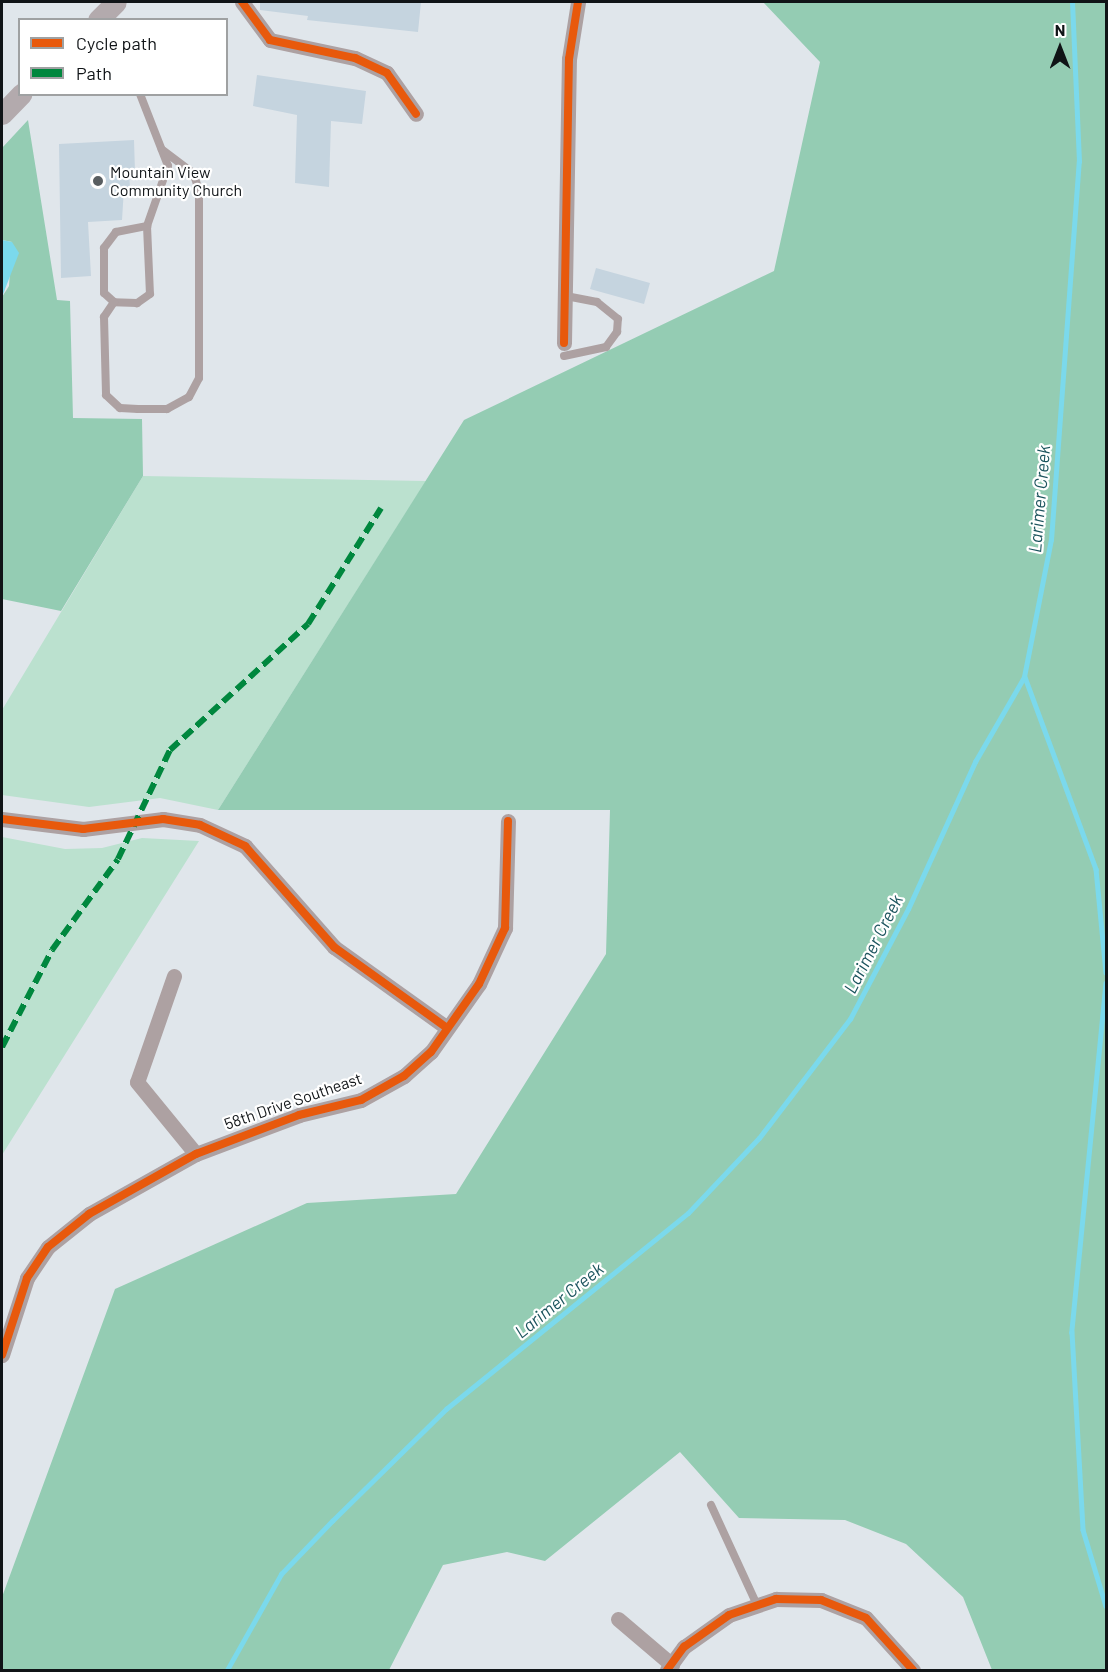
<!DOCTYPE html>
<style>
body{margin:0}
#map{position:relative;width:1108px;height:1672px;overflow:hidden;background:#e0e6eb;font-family:Barlow,sans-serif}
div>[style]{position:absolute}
.green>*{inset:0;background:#bbe1cf}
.forest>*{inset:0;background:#94ccb3}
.water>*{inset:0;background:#7bd9ec}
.stream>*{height:4.5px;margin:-2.25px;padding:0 2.25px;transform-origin:2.25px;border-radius:2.25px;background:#7bd9ec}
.building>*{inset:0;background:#c5d4df}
.service>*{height:8px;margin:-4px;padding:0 4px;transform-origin:4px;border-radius:4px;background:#ada1a2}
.minor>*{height:15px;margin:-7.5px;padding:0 7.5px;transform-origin:7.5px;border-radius:7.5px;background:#ada1a2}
.secondary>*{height:21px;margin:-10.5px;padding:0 10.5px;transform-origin:10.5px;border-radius:10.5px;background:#b3aaad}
.quiet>*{height:6px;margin-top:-3px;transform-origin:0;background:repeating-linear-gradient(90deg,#00873e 0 12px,transparent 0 18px)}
.cycleway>*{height:8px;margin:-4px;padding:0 4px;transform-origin:4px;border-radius:4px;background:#e8590c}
.dots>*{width:16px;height:16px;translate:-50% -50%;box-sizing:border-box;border:3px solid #fff;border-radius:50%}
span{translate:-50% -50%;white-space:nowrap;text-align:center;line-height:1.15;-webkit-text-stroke:4.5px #fff;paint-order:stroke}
.poi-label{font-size:16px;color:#101417}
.left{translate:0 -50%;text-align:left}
.street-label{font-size:16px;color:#101417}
.water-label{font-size:18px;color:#1c545e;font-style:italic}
.frame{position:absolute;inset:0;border:3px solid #101417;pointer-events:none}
.legend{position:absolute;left:18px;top:18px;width:210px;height:78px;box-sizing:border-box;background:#fff;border:2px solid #9fa1a2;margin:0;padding:8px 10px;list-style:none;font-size:18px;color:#101417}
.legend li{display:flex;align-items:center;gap:12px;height:30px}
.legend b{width:30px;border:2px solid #9fa1a2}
.north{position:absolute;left:1030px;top:18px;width:60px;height:60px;-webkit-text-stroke:4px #fff;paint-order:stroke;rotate:0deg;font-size:16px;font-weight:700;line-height:24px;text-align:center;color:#101417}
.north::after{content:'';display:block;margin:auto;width:21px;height:27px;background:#101417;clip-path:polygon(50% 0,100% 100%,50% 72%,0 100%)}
</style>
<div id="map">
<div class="green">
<i style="clip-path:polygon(143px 476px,426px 481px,218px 810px,160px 798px,89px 807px,2px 795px,2px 710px)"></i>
<i style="clip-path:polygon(2px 837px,65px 849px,102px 848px,142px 838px,199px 841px,2px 1155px)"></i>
</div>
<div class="forest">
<i style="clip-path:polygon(763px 2px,1106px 2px,1106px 1670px,992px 1670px,963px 1597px,906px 1544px,845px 1520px,739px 1518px,680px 1452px,545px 1561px,507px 1552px,443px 1565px,389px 1670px,2px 1670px,2px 1597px,115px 1289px,307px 1203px,456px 1194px,606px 954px,610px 810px,218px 810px,464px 420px,774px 271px,820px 62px)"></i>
<i style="clip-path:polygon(28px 120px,57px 300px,70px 301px,73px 418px,142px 419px,143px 476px,61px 611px,2px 599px,2px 297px,9px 286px,12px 242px,2px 240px,2px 148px)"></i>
</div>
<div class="water">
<i style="clip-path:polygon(2px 240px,12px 242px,19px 253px,2px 297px)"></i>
</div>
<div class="stream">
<i style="left:1025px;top:677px;width:205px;rotate:69.7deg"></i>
<i style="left:1096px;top:869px;width:104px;rotate:84.5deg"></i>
<i style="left:1106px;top:983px;width:351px;rotate:95.6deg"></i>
<i style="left:1072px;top:1332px;width:198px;rotate:86.8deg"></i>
<i style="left:1083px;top:1530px;width:79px;rotate:73.2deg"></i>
<i style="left:227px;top:1670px;width:110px;rotate:-60.6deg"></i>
<i style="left:281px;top:1574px;width:74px;rotate:-46.1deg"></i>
<i style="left:332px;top:1521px;width:160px;rotate:-44.5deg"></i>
<i style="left:446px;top:1409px;width:311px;rotate:-39deg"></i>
<i style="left:688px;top:1213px;width:103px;rotate:-46.6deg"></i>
<i style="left:759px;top:1138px;width:150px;rotate:-52.6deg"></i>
<i style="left:850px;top:1019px;width:124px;rotate:-62.2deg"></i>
<i style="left:908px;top:909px;width:162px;rotate:-65.5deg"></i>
<i style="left:975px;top:762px;width:98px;rotate:-60deg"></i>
<i style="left:1024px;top:677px;width:140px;rotate:-78.9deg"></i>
<i style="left:1051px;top:540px;width:379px;rotate:-85.8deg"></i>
<i style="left:1079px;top:162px;width:160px;rotate:-92.5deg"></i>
</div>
<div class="building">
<i style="clip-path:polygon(260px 2px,421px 2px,418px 32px,307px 20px,308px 16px,260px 10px)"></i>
<i style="clip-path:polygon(257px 75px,366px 91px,362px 124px,331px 121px,329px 187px,295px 183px,297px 115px,253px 106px)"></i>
<i style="clip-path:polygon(134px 140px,135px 172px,129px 172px,130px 188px,124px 188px,122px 220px,88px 222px,91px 276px,61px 278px,59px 144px)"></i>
<i style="clip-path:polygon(596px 268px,650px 283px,644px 304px,590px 289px)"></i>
</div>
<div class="service">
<i style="left:140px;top:94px;width:77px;rotate:68.7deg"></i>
<i style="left:168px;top:166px;width:64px;rotate:109.3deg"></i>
<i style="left:147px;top:226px;width:68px;rotate:87.5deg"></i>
<i style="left:150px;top:294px;width:16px;rotate:145deg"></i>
<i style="left:137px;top:303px;width:23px;rotate:-178deg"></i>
<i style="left:114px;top:302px;width:13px;rotate:-138deg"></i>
<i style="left:104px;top:293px;width:45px;rotate:-90deg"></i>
<i style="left:104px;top:248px;width:20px;rotate:-53deg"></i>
<i style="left:116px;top:232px;width:32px;rotate:-11deg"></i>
<i style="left:114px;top:302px;width:18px;rotate:124deg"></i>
<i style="left:104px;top:317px;width:78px;rotate:88.5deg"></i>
<i style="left:106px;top:395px;width:19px;rotate:43deg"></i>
<i style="left:120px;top:408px;width:18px;rotate:3deg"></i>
<i style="left:138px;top:409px;width:29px"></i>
<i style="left:167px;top:409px;width:25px;rotate:-29deg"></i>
<i style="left:189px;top:397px;width:21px;rotate:-62deg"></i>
<i style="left:199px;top:378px;width:188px;rotate:-90deg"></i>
<i style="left:199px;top:190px;width:18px;rotate:-109deg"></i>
<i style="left:193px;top:173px;width:39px;rotate:-143deg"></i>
<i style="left:564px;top:356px;width:43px;rotate:-12.1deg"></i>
<i style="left:606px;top:347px;width:19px;rotate:-54deg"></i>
<i style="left:617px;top:332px;width:13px;rotate:-86deg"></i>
<i style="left:618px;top:319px;width:27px;rotate:-141deg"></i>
<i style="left:597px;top:302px;width:33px;rotate:-169deg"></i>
<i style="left:711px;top:1505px;width:110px;rotate:65.3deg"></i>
</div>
<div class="minor">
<i style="left:242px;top:2px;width:47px;rotate:53.6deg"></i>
<i style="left:270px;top:40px;width:87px;rotate:12deg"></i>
<i style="left:355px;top:58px;width:35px;rotate:25deg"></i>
<i style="left:387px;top:73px;width:50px;rotate:54.7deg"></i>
<i style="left:564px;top:343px;width:284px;rotate:-89deg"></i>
<i style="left:569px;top:59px;width:58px;rotate:-81deg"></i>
<i style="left:2px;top:819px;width:82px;rotate:7deg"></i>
<i style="left:83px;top:829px;width:81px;rotate:-7.1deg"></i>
<i style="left:163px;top:819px;width:37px;rotate:9deg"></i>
<i style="left:200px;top:825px;width:50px;rotate:25deg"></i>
<i style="left:245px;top:846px;width:135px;rotate:48.6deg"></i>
<i style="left:334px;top:947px;width:139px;rotate:35.6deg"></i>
<i style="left:174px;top:976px;width:112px;rotate:109.2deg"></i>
<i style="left:137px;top:1082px;width:93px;rotate:50.7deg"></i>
<i style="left:2px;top:1355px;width:81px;rotate:-72deg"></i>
<i style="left:27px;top:1278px;width:37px;rotate:-56deg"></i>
<i style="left:48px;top:1247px;width:53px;rotate:-38.8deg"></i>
<i style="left:89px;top:1214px;width:123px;rotate:-29.3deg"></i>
<i style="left:196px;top:1154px;width:110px;rotate:-20.7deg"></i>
<i style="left:299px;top:1115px;width:64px;rotate:-13.6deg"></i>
<i style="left:361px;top:1100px;width:49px;rotate:-29.2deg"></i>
<i style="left:404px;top:1076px;width:36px;rotate:-42deg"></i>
<i style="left:431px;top:1052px;width:83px;rotate:-54.8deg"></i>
<i style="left:479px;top:984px;width:62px;rotate:-65.1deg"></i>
<i style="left:505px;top:928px;width:107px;rotate:-88.4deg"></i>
<i style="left:618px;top:1619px;width:71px;rotate:40.4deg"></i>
<i style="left:667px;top:1670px;width:29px;rotate:-54deg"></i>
<i style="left:684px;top:1647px;width:55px;rotate:-35.4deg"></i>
<i style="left:729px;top:1615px;width:50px;rotate:-18.8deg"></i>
<i style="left:776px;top:1599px;width:45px;rotate:1.3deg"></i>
<i style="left:821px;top:1600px;width:48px;rotate:21.8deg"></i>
<i style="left:866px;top:1618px;width:70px;rotate:47.9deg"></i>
</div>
<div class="secondary">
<i style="left:98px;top:20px;width:25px;rotate:-45deg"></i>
<i style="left:2px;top:114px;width:28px;rotate:-46deg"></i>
</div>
<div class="quiet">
<i style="left:2px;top:1047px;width:109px;rotate:-62.7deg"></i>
<i style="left:52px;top:950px;width:112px;rotate:-54deg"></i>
<i style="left:118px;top:859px;width:121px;rotate:-64.5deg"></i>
<i style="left:170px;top:750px;width:187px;rotate:-42.4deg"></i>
<i style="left:308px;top:624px;width:137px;rotate:-57.8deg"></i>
</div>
<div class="cycleway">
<i style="left:242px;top:2px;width:47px;rotate:53.6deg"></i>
<i style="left:270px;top:40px;width:87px;rotate:12deg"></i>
<i style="left:355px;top:58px;width:35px;rotate:25deg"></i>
<i style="left:387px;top:73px;width:50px;rotate:54.7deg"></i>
<i style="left:564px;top:343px;width:284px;rotate:-89deg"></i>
<i style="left:569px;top:59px;width:58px;rotate:-81deg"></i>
<i style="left:2px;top:819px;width:82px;rotate:7deg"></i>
<i style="left:83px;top:829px;width:81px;rotate:-7.1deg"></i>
<i style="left:163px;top:819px;width:37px;rotate:9deg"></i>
<i style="left:200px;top:825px;width:50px;rotate:25deg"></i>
<i style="left:245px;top:846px;width:135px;rotate:48.6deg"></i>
<i style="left:334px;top:947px;width:139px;rotate:35.6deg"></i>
<i style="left:2px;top:1355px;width:81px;rotate:-72deg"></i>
<i style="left:27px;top:1278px;width:37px;rotate:-56deg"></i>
<i style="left:48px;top:1247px;width:53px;rotate:-38.8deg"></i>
<i style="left:89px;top:1214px;width:123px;rotate:-29.3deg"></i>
<i style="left:196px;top:1154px;width:110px;rotate:-20.7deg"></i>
<i style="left:299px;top:1115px;width:64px;rotate:-13.6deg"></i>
<i style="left:361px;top:1100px;width:49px;rotate:-29.2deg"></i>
<i style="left:404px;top:1076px;width:36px;rotate:-42deg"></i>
<i style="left:431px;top:1052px;width:83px;rotate:-54.8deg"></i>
<i style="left:479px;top:984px;width:62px;rotate:-65.1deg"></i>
<i style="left:505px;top:928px;width:107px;rotate:-88.4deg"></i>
<i style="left:667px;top:1670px;width:29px;rotate:-54deg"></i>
<i style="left:684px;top:1647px;width:55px;rotate:-35.4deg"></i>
<i style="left:729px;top:1615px;width:50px;rotate:-18.8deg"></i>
<i style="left:776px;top:1599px;width:45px;rotate:1.3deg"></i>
<i style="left:821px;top:1600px;width:48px;rotate:21.8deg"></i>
<i style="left:866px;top:1618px;width:70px;rotate:47.9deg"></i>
</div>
<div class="dots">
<i style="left:98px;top:181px;background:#595e61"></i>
</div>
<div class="poi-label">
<span class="left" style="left:110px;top:181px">Mountain View<br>Community Church</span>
</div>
<div class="street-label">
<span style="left:293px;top:1101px;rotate:-19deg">58th Drive Southeast</span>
</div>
<div class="water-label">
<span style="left:1039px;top:499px;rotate:-85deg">Larimer Creek</span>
<span style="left:873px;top:944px;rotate:-63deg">Larimer Creek</span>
<span style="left:559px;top:1300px;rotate:-39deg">Larimer Creek</span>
</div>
<div class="frame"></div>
<ul class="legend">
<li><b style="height:8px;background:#e8590c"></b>Cycle path</li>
<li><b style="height:8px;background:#00873e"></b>Path</li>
</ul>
<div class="north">N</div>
</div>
